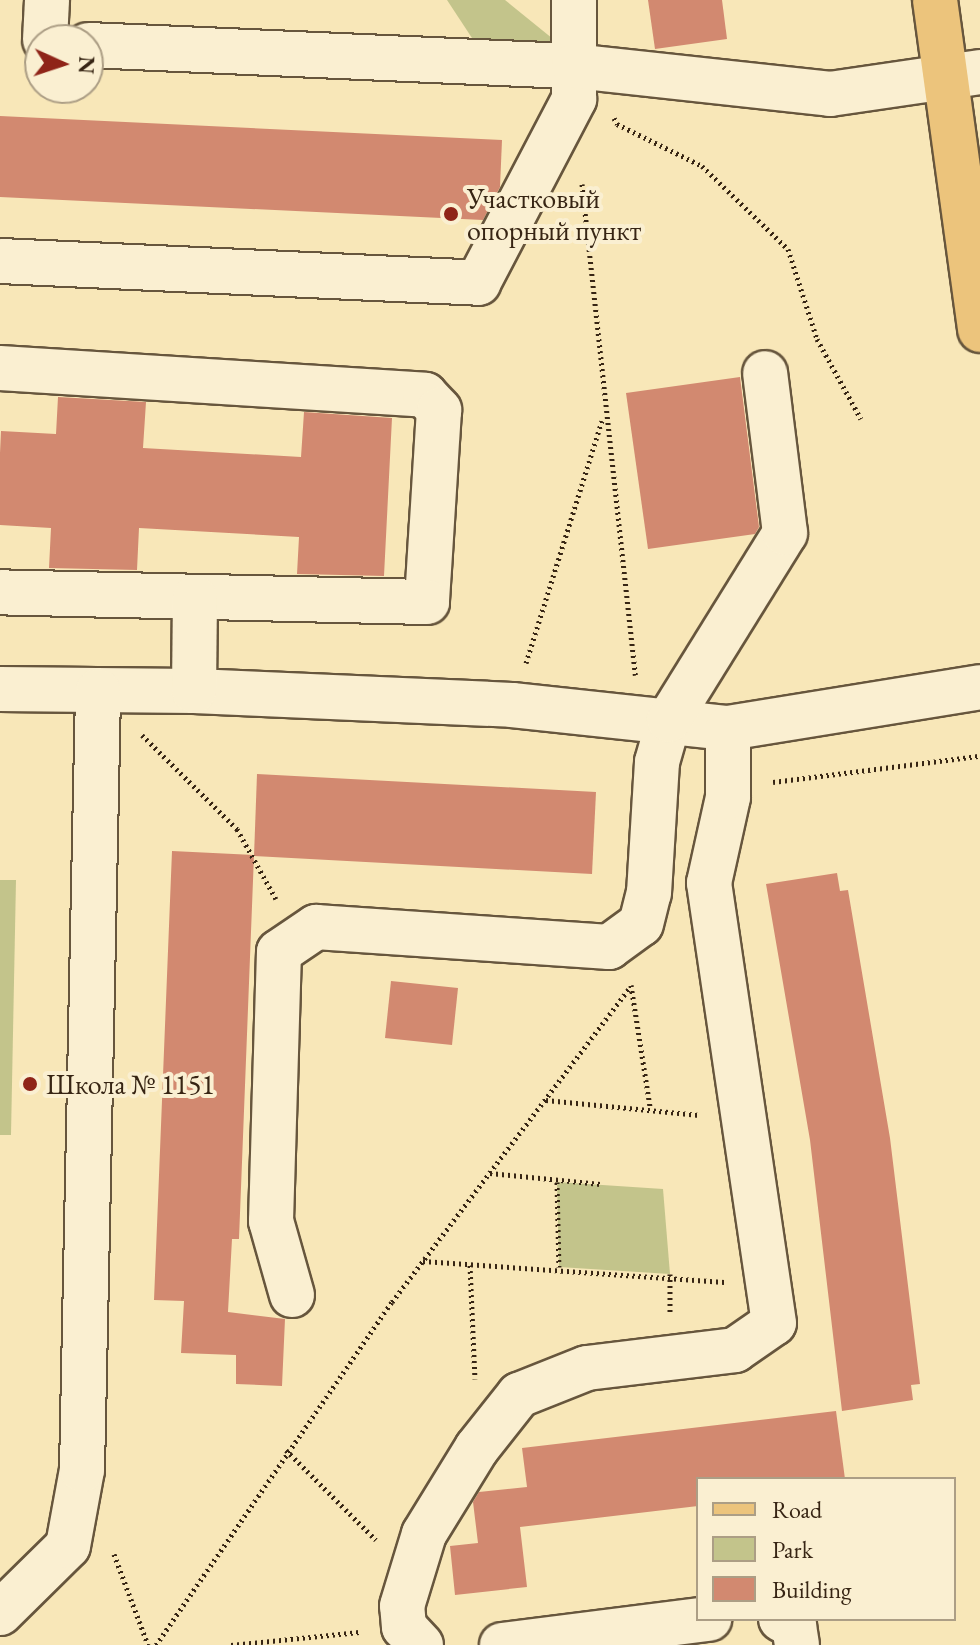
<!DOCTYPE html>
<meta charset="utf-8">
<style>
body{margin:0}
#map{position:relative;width:980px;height:1645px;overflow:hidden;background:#f8e7b8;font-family:"EB Garamond",serif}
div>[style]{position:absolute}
.green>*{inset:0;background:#c3c48b}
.building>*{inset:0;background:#d28970}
.path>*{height:5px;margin-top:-2.5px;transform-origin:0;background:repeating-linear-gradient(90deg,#372514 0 2px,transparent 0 6px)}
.roads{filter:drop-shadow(2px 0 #67563d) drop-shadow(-2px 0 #67563d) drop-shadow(0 2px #67563d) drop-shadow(0 -2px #67563d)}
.minor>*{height:44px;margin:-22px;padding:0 22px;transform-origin:22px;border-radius:22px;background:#faefd1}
.major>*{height:44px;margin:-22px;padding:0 22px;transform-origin:22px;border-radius:22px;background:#ecc47c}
.dots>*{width:22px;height:22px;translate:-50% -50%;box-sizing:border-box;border:4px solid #faefd1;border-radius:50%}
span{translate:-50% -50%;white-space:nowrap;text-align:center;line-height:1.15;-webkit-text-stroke:8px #faefd1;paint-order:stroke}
.poi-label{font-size:28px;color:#372514}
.left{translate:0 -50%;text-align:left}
.legend{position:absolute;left:696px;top:1477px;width:260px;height:144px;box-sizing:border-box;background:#faefd1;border:2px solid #ac9e85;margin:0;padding:10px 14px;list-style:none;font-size:24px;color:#372514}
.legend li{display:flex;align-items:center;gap:16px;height:40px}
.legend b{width:40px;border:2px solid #ac9e85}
.north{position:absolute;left:24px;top:24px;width:80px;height:80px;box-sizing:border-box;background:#faefd1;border:2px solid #ac9e85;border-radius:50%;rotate:93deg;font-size:22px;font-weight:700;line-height:32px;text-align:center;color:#372514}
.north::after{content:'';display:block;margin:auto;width:28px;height:36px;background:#8f2418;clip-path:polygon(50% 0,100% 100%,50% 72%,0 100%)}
</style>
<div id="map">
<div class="green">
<i style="clip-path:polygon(447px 0,505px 0,558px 43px,472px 38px)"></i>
<i style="clip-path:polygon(0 880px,16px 880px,11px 1135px,0 1135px)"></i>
<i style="clip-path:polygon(557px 1182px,663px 1189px,670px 1274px,559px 1267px)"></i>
</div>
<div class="building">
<i style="clip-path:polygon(648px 0,722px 0,727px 39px,655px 49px)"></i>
<i style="clip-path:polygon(0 116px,502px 140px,500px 187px,483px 220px,0 197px)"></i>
<i style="clip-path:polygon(740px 377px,759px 527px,755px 534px,648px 549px,626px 393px)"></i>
<i style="clip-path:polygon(58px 397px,146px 402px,143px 448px,301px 457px,304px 412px,392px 418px,384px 576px,297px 574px,299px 537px,139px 528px,137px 570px,49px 568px,51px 528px,0 525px,0 453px,1px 431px,56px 434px)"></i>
<i style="clip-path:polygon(257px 774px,596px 792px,592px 874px,254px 856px)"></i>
<i style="clip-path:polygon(172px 851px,254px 855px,239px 1239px,232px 1239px,228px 1312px,285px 1319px,282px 1386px,236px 1384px,236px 1355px,181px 1353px,184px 1301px,154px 1300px)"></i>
<i style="clip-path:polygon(837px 873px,840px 891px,848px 890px,890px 1138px,920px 1384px,911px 1385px,913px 1400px,842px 1411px,810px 1140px,766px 884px)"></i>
<i style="clip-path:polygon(391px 981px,458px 988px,452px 1045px,385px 1038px)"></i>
<i style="clip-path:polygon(836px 1411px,845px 1479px,698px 1479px,698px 1506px,520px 1527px,527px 1587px,455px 1595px,450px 1546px,478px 1543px,473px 1502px,479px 1492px,527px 1487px,522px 1448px)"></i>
</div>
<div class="path">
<i style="left:614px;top:118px;width:7px;rotate:63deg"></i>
<i style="left:617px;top:124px;width:95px;rotate:26.3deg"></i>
<i style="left:702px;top:166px;width:120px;rotate:44deg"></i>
<i style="left:788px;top:249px;width:95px;rotate:72.1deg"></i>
<i style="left:817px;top:339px;width:91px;rotate:61.2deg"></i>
<i style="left:582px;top:184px;width:494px;rotate:83.8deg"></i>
<i style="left:526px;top:663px;width:254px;rotate:-72.6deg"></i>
<i style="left:142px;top:735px;width:134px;rotate:44.7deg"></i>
<i style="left:237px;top:829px;width:80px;rotate:60.9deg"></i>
<i style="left:773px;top:782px;width:209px;rotate:-7.2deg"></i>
<i style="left:631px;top:985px;width:123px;rotate:81.1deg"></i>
<i style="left:546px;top:1100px;width:154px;rotate:5.6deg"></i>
<i style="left:490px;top:1173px;width:111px;rotate:5.7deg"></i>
<i style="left:557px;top:1182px;width:85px;rotate:88.7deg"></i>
<i style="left:423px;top:1261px;width:302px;rotate:4deg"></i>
<i style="left:470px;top:1265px;width:114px;rotate:87.5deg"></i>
<i style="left:670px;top:1274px;width:39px;rotate:90deg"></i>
<i style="left:286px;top:1450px;width:127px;rotate:45deg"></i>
<i style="left:114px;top:1554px;width:97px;rotate:69.5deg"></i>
<i style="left:156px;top:1645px;width:416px;rotate:-55.5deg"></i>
<i style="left:392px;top:1302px;width:395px;rotate:-52.9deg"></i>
<i style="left:231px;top:1645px;width:129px;rotate:-5.8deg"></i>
</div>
<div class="roads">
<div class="minor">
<i style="left:45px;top:40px;width:40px;rotate:-87.1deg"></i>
<i style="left:88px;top:45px;width:486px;rotate:2.5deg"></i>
<i style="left:574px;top:66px;width:66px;rotate:-90deg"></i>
<i style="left:0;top:261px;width:479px;rotate:2.6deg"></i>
<i style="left:478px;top:283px;width:208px;rotate:-62.4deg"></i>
<i style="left:574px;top:99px;width:33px;rotate:-90deg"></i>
<i style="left:574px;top:66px;width:258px;rotate:6.2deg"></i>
<i style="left:830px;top:94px;width:152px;rotate:-8.3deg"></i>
<i style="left:0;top:368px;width:426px;rotate:3.6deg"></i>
<i style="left:425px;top:395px;width:21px;rotate:47deg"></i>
<i style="left:439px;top:410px;width:192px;rotate:93.6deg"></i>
<i style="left:427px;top:602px;width:427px;rotate:-178.7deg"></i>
<i style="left:0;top:689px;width:194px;rotate:0.6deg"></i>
<i style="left:194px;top:691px;width:318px;rotate:2.5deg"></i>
<i style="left:512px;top:705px;width:217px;rotate:6.1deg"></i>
<i style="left:728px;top:728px;width:255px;rotate:-9.2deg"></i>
<i style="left:194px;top:691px;width:93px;rotate:-89.4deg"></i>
<i style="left:292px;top:1295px;width:77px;rotate:-105.8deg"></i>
<i style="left:271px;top:1221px;width:269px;rotate:-88.3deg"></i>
<i style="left:279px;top:952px;width:45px;rotate:-34deg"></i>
<i style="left:316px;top:927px;width:294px;rotate:3.9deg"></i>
<i style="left:609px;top:947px;width:39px;rotate:-36deg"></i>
<i style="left:641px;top:924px;width:32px;rotate:-76deg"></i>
<i style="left:649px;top:893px;width:131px;rotate:-86.5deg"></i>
<i style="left:657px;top:762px;width:44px;rotate:-74.1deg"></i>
<i style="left:669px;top:720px;width:220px;rotate:-58.2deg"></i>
<i style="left:785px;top:533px;width:161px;rotate:-97.1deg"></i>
<i style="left:0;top:1613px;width:95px;rotate:-44.6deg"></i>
<i style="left:68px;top:1546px;width:77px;rotate:-79.6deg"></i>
<i style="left:82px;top:1470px;width:779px;rotate:-88.82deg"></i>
<i style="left:781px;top:1619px;width:15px;rotate:28deg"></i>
<i style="left:794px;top:1626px;width:19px;rotate:81deg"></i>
<i style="left:421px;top:1645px;width:25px;rotate:-133deg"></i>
<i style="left:404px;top:1627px;width:21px;rotate:-95deg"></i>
<i style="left:402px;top:1606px;width:75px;rotate:-73deg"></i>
<i style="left:424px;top:1534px;width:101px;rotate:-58.4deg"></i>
<i style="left:477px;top:1448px;width:68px;rotate:-51.6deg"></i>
<i style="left:519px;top:1395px;width:73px;rotate:-21.7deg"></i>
<i style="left:587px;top:1368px;width:149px;rotate:-6.9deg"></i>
<i style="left:735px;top:1350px;width:47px;rotate:-34.7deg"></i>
<i style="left:774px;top:1323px;width:445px;rotate:-98.4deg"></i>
<i style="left:709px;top:883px;width:88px;rotate:-77.5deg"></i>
<i style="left:728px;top:797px;width:69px;rotate:-90deg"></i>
<i style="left:502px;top:1645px;width:209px;rotate:-7.2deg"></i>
</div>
<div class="major">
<i style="left:935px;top:0;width:333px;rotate:82.2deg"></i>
</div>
</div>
<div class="dots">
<i style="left:451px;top:214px;background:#8f2418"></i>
<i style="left:30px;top:1084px;background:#8f2418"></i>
</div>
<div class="poi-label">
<span class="left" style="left:467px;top:214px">Участковый<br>опорный пункт</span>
<span class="left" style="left:46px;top:1084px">Школа № 1151</span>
</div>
<ul class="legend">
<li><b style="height:10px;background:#ecc47c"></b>Road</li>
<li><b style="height:22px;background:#c3c48b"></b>Park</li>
<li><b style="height:22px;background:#d28970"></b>Building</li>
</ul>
<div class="north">N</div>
</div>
